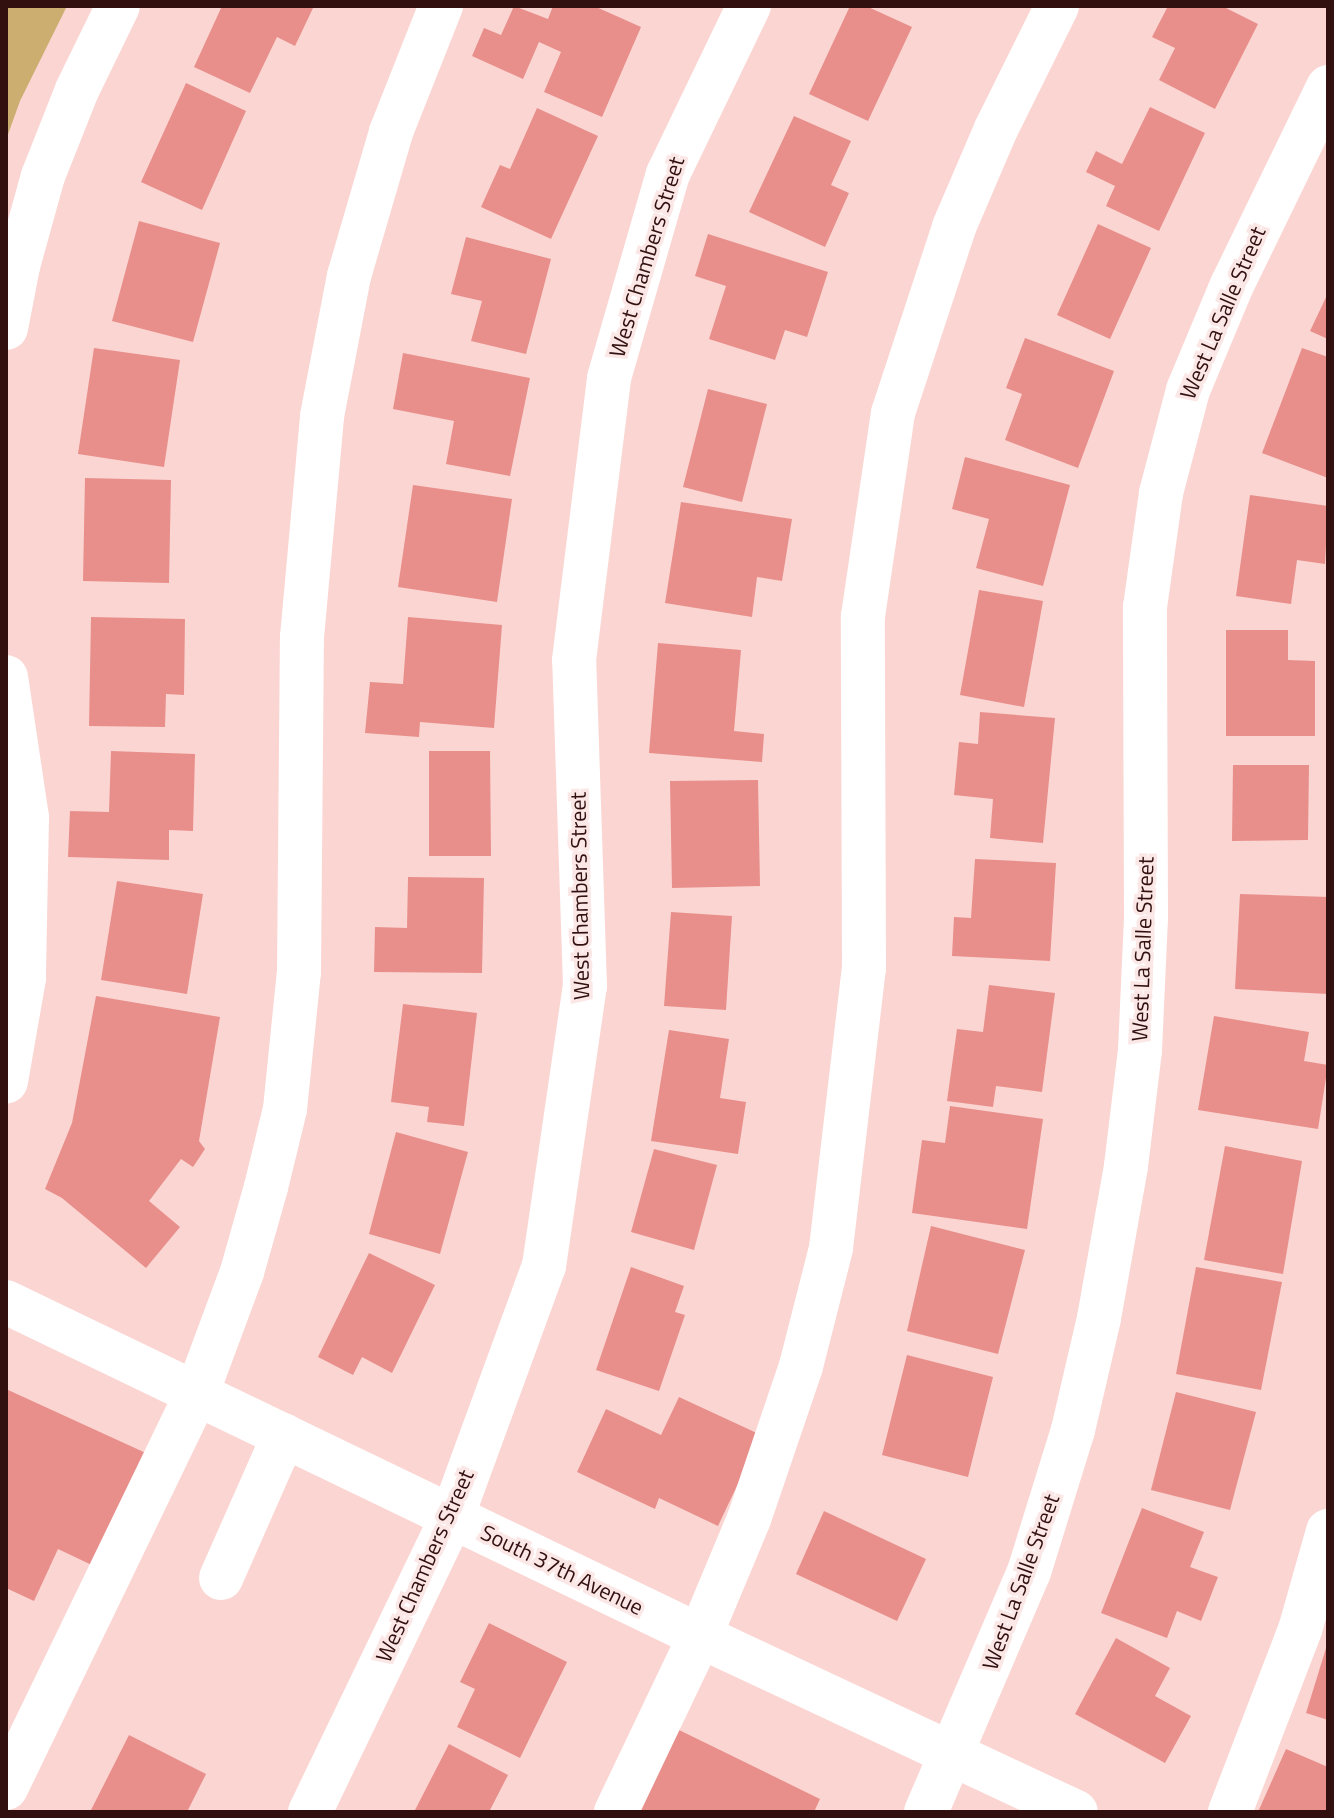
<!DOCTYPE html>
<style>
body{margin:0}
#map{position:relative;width:1334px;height:1818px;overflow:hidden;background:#fbd5d2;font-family:"Titillium Web",sans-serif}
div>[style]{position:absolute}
.green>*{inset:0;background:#cdae71}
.building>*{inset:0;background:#e88f8b}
.minor>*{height:44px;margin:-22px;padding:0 22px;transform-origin:22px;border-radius:22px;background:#fff}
span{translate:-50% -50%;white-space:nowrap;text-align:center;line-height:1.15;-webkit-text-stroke:7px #fbe7e6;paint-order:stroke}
.street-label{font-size:22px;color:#31100f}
.frame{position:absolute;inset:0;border:8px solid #31100f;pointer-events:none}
</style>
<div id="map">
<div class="green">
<i style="clip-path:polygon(6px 6px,67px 6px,20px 101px,6px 140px)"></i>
</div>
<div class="building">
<i style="clip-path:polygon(222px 6px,314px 6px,295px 46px,277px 37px,250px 93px,194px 67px)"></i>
<i style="clip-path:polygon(514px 6px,548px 19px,553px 6px,594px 6px,641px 27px,602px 117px,544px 92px,561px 52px,539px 42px,523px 79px,472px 56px,484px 28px,501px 35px)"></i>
<i style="clip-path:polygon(850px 6px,866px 6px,912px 27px,868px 121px,809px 94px)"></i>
<i style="clip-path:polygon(1168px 6px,1222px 6px,1258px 24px,1215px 109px,1159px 80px,1175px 48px,1152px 37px)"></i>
<i style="clip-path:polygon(186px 83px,246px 111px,202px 210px,141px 182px)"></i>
<i style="clip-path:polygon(1150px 107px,1205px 133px,1159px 231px,1106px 206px,1115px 186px,1086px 172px,1096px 151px,1122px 164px)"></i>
<i style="clip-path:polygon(537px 108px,598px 136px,551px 239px,481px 207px,500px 165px,510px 169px)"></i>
<i style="clip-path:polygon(794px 116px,851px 141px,831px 185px,849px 193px,825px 247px,749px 212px)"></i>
<i style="clip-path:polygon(139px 221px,220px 243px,193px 342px,112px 321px)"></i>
<i style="clip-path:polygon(1098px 224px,1151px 248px,1110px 339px,1057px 315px)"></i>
<i style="clip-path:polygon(708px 234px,828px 272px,807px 337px,785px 330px,775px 360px,709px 339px,726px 286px,695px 276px)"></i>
<i style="clip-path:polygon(466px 237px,551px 259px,526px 354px,471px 341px,482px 301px,451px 294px)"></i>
<i style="clip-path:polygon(1328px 293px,1328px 339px,1310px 331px)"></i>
<i style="clip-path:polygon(1025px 338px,1114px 371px,1078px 468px,1005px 440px,1022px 394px,1006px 388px)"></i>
<i style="clip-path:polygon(94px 348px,180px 360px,164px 467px,78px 454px)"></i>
<i style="clip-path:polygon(1302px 348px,1328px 357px,1328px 478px,1262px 453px)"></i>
<i style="clip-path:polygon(403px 353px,530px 378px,510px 476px,446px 464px,454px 421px,393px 409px)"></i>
<i style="clip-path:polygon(708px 389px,767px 404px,742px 502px,683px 487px)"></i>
<i style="clip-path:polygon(965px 457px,1070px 485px,1043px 586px,976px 568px,989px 519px,952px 509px)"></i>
<i style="clip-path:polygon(85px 478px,171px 480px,169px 583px,83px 581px)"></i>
<i style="clip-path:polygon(413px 485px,512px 499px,497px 602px,398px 587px)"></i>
<i style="clip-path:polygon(1250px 495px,1328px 506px,1325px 564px,1297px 560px,1291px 604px,1236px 596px)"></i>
<i style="clip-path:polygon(681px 502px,792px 519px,782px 581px,757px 577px,752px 617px,665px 603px)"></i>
<i style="clip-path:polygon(979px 590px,1043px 601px,1024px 707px,960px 695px)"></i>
<i style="clip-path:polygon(91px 617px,185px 619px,184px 695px,166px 694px,165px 727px,89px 726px)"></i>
<i style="clip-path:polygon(408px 617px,502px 625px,494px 728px,420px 722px,419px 737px,365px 733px,370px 682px,403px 684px)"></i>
<i style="clip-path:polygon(1226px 630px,1288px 630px,1288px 660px,1315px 661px,1315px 736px,1226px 736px)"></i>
<i style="clip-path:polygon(658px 643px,741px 650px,734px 731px,764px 734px,762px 762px,649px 753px)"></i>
<i style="clip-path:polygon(980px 712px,1055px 718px,1043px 843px,990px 838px,993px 799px,954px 795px,959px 742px,978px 744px)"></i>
<i style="clip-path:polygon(111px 751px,195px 754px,193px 831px,169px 830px,169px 860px,68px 857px,70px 811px,109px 812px)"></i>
<i style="clip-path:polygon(429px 751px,490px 751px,491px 856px,429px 856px)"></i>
<i style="clip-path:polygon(1233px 765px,1309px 765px,1308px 840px,1232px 841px)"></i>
<i style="clip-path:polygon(758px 780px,760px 886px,672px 888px,670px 781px)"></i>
<i style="clip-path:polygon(975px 859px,1056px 863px,1050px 961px,952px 956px,954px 917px,971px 918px)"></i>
<i style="clip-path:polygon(408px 877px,484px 878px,482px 973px,374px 972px,375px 927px,407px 928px)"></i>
<i style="clip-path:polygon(117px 881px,203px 894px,187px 994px,101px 980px)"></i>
<i style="clip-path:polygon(1240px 894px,1328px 897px,1328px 994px,1235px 989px)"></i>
<i style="clip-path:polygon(671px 912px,732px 916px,726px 1010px,664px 1006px)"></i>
<i style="clip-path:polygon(989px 985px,1055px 993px,1042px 1092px,996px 1086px,993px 1107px,947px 1101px,957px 1029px,983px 1032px)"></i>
<i style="clip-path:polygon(96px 996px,220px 1017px,199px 1141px,205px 1149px,193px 1167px,181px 1159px,149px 1201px,180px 1227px,146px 1268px,62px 1198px,45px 1189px,72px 1123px)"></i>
<i style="clip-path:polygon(403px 1004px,477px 1013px,464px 1126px,427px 1122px,429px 1107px,391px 1102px)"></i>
<i style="clip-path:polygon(1214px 1016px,1309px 1032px,1304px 1061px,1328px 1065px,1318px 1129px,1198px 1110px)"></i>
<i style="clip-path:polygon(669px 1030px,729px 1039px,720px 1098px,746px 1102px,738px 1154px,651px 1141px)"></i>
<i style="clip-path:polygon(950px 1106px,1043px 1119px,1027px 1229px,912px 1213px,922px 1140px,945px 1143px)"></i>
<i style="clip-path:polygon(396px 1132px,468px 1152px,440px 1254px,369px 1234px)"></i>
<i style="clip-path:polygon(1225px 1146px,1302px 1161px,1283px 1274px,1204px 1260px)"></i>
<i style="clip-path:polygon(654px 1149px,717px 1165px,694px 1250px,631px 1232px)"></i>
<i style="clip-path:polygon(931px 1226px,1025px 1250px,998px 1354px,907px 1331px)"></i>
<i style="clip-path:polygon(369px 1253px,435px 1285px,392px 1373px,362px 1357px,353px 1375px,318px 1357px)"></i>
<i style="clip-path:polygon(631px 1267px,684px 1286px,675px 1312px,685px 1315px,659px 1391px,596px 1370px)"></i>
<i style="clip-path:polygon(1196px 1267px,1282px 1282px,1261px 1390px,1176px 1374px)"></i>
<i style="clip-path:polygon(907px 1355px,993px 1377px,968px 1477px,882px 1455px)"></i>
<i style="clip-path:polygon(6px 1389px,148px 1454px,96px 1567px,58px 1549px,34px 1601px,6px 1588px)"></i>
<i style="clip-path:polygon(1176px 1392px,1256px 1412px,1230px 1510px,1151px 1490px)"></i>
<i style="clip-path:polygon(679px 1397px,761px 1435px,718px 1526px,659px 1498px,655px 1509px,577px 1472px,606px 1409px,661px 1435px)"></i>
<i style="clip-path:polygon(1142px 1508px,1204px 1532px,1190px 1567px,1218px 1577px,1201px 1621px,1177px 1611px,1167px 1638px,1101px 1613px)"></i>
<i style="clip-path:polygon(824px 1511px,926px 1559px,897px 1621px,796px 1574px)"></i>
<i style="clip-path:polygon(489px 1623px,567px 1662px,520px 1758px,457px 1727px,475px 1689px,460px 1682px)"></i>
<i style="clip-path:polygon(1116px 1638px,1170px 1668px,1155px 1696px,1191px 1716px,1165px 1763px,1075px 1714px)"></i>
<i style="clip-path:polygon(1327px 1645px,1328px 1645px,1328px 1720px,1306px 1713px)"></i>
<i style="clip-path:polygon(677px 1729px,820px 1799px,814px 1812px,645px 1812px,638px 1809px)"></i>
<i style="clip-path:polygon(129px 1735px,206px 1774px,187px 1812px,90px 1812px)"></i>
<i style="clip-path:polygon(449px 1744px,508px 1775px,489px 1812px,414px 1812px)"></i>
<i style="clip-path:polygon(1286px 1749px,1328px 1767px,1328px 1812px,1258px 1812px)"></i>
</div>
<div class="minor">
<i style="left:6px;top:328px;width:63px;rotate:-79deg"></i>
<i style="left:18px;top:266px;width:93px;rotate:-74.5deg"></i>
<i style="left:43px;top:176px;width:92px;rotate:-68.4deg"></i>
<i style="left:77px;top:90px;width:93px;rotate:-64deg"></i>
<i style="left:6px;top:677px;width:142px;rotate:81.5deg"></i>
<i style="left:27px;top:817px;width:161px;rotate:91.1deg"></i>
<i style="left:24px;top:978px;width:105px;rotate:99.9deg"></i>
<i style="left:6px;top:1302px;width:770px;rotate:25.7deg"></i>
<i style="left:700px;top:1636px;width:415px;rotate:25.1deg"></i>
<i style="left:221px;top:1578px;width:156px;rotate:-66.2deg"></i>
<i style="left:6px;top:1788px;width:439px;rotate:-64.2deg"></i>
<i style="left:197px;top:1393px;width:129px;rotate:-69.6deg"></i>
<i style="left:242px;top:1272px;width:88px;rotate:-74.2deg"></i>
<i style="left:266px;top:1187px;width:80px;rotate:-76.3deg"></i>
<i style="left:285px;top:1109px;width:138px;rotate:-84.2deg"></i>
<i style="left:299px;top:972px;width:335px;rotate:-89.5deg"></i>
<i style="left:302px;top:637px;width:222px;rotate:-84.8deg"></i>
<i style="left:322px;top:416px;width:143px;rotate:-79.1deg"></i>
<i style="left:349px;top:276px;width:150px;rotate:-73.7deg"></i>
<i style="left:391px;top:132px;width:136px;rotate:-68.4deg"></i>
<i style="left:310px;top:1812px;width:327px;rotate:-64.3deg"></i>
<i style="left:452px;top:1517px;width:267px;rotate:-69.9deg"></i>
<i style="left:544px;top:1266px;width:283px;rotate:-81.7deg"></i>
<i style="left:585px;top:986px;width:326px;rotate:-91.9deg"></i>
<i style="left:574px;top:660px;width:284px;rotate:-82.9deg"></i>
<i style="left:609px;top:378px;width:212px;rotate:-73.9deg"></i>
<i style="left:668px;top:174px;width:187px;rotate:-64.3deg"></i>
<i style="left:616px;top:1812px;width:195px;rotate:-64.5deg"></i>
<i style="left:700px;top:1636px;width:127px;rotate:-67.3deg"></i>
<i style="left:749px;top:1519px;width:162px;rotate:-71.2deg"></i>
<i style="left:801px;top:1366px;width:122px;rotate:-75.7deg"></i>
<i style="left:831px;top:1248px;width:282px;rotate:-83.3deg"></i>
<i style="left:864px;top:968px;width:352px;rotate:-90.2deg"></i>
<i style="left:863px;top:616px;width:205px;rotate:-81.6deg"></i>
<i style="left:893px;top:413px;width:196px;rotate:-71.8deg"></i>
<i style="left:954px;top:227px;width:107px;rotate:-66.8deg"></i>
<i style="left:996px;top:129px;width:137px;rotate:-63.6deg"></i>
<i style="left:926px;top:1812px;width:261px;rotate:-66.8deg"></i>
<i style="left:1029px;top:1572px;width:149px;rotate:-72.8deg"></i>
<i style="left:1073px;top:1430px;width:115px;rotate:-76.9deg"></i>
<i style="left:1099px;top:1318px;width:154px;rotate:-79.9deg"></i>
<i style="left:1126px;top:1166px;width:117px;rotate:-83.1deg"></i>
<i style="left:1140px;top:1050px;width:134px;rotate:-87.4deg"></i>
<i style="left:1146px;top:916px;width:309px;rotate:-90.2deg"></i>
<i style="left:1145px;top:607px;width:115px;rotate:-82deg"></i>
<i style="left:1161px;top:493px;width:106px;rotate:-75.3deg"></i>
<i style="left:1188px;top:390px;width:114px;rotate:-67.3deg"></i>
<i style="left:1232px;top:285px;width:220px;rotate:-64.1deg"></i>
<i style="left:1230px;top:1812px;width:195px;rotate:-69deg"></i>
<i style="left:1300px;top:1630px;width:103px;rotate:-74.2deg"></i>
</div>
<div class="street-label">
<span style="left:647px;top:257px;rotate:-73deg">West Chambers Street</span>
<span style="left:1223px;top:313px;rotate:-67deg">West La Salle Street</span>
<span style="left:580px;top:896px;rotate:-91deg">West Chambers Street</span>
<span style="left:1143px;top:949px;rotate:-88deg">West La Salle Street</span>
<span style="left:425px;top:1566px;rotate:-66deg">West Chambers Street</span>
<span style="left:562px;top:1570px;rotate:26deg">South 37th Avenue</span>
<span style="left:1021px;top:1582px;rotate:-70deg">West La Salle Street</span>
</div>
<div class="frame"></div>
</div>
